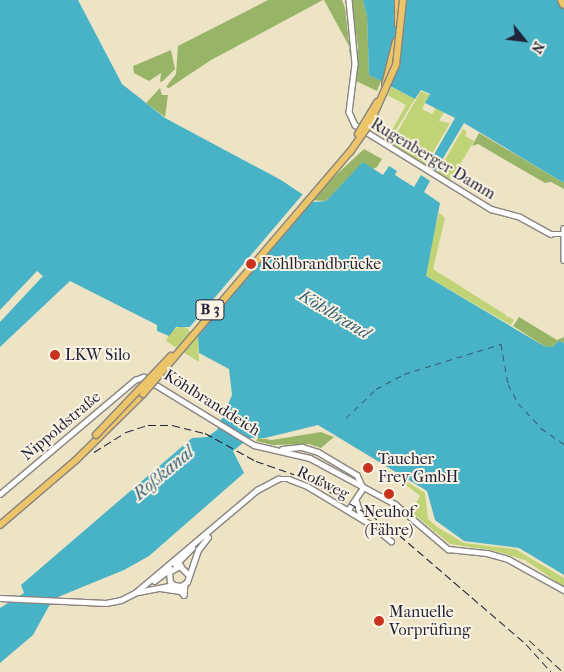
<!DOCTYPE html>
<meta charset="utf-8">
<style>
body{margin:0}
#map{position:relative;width:564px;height:672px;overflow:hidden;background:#ede4c5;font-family:"IM FELL French Canon",serif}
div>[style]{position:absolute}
.green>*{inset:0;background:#c0d376}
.forest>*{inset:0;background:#98b567}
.water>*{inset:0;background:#48b3c6}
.pier>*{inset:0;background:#ede4c5}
.ferry>*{height:1px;margin-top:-0.5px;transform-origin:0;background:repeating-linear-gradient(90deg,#315c73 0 6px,transparent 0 11px)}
.roads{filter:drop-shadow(1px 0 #888380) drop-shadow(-1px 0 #888380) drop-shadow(0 1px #888380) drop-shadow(0 -1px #888380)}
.minor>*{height:4.5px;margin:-2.25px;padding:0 2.25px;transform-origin:2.25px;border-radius:2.25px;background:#fff}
.primary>*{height:6px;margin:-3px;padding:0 3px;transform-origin:3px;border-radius:3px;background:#edc569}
.motorway>*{height:8px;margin:-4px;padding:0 4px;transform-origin:4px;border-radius:4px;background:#edc569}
.rail>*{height:1px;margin-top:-0.5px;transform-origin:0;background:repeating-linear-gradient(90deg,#22223b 0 8px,transparent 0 12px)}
.bridges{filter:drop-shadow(1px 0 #888380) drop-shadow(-1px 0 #888380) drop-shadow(0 1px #888380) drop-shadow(0 -1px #888380)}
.primary-bridge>*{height:6px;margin:-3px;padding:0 3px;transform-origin:3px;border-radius:3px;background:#edc569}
.dots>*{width:14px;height:14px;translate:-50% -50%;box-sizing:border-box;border:2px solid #fcf5e5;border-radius:50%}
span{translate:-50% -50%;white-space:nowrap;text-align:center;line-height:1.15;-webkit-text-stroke:4px #fcf5e5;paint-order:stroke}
.shield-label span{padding:1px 4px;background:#fcf5e5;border:1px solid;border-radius:4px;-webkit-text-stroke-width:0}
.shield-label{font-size:15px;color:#22223b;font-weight:700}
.street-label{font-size:16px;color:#22223b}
.poi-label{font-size:16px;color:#22223b}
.left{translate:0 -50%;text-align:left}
.water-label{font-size:18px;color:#315c73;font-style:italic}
.north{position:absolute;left:499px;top:15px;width:50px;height:50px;-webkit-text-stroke:4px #fcf5e5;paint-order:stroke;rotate:119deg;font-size:14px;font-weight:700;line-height:20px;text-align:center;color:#22223b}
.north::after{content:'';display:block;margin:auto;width:18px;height:22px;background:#22223b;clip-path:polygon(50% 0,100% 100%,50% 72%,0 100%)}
</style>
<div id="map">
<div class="green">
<i style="clip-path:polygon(391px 87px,415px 99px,389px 141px,384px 130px,367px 130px,368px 127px,382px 126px,391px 132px,406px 105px,387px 95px)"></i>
<i style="clip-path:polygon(421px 91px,429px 95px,422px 109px,432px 114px,436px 108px,444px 112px,439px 121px,450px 123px,425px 166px,390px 145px)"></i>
<i style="clip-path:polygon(463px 129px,467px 132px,465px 136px,474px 141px,452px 178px,447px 180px,437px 173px)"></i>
<i style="clip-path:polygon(439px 212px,445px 218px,433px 269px,506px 315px,506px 320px,507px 316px,514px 320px,511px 325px,426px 276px,424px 271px)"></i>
<i style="clip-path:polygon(182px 325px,198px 336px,199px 362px,166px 341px,171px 331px)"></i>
<i style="clip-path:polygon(386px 469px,425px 493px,428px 519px,437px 527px,464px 543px,515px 549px,564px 578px,564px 587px,525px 560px,495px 551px,450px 544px,411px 512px,420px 496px)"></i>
</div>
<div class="forest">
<i style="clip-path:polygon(268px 0,323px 0,211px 60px,169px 88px,166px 87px,176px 74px,178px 46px)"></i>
<i style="clip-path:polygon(324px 0,342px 0,345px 8px,350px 51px,349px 54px,349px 46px)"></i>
<i style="clip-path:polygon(351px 0,363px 0,367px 16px,369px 75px,381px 81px,377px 91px,356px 81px,358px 47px)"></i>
<i style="clip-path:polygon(171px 50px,175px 69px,163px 81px,160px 82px,161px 73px,149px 81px,134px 73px,133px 66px,138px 64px)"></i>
<i style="clip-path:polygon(160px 88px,162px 95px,168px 95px,165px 117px,146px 103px)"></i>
<i style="clip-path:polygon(479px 133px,564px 183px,564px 189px,551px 182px,545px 183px,478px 144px,472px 146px)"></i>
<i style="clip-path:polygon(364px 149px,382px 159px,377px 167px,373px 169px,363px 163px,326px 201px,309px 200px)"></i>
<i style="clip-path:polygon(519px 317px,557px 340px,564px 337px,564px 343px,559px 341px,552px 347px,544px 346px,513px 326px)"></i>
<i style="clip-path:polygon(321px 432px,334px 437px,321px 448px,309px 444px,272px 445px,256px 441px,258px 438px,272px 440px)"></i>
</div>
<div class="water">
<i style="clip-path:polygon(0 0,78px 0,122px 84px,165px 118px,281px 180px,314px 202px,326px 201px,363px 162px,383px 175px,389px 166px,397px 171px,395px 175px,414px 187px,421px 175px,430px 181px,424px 192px,440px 203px,426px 276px,544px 346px,552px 347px,559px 341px,564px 343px,564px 575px,519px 548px,464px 541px,435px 520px,427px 491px,318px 425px,265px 438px,249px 438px,233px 451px,244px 473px,149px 556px,124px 570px,58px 597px,49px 606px,33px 635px,0 663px,0 608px,24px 593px,21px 585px,192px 438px,207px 437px,217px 430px,232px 395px,229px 369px,199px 353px,198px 336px,189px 327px,176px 327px,169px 336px,157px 331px,157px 325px,70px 281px,0 347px)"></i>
<i style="clip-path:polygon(363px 0,564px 0,564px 183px,464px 123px,435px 172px,427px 167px,455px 118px,425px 103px,430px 94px,421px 90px,415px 99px,369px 75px,367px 16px)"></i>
</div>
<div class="pier">
<i style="clip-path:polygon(303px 194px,314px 200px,196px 338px,188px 329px)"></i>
<i style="clip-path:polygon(37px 271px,43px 276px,0 322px,0 310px)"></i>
</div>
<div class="ferry">
<i style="left:346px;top:418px;width:42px;rotate:-44deg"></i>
<i style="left:376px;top:389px;width:32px;rotate:-28deg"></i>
<i style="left:404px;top:374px;width:102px;rotate:-17.2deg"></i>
<i style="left:501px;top:344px;width:41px;rotate:80.1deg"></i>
<i style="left:508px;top:384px;width:21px;rotate:62deg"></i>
<i style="left:518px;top:403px;width:34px;rotate:47deg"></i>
<i style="left:541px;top:428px;width:28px;rotate:35deg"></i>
</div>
<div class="roads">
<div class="minor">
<i style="left:349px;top:0;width:64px;rotate:84.6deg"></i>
<i style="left:355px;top:64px;width:48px;rotate:97.1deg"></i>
<i style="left:349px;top:112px;width:14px;rotate:65deg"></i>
<i style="left:355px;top:125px;width:160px;rotate:31.7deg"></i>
<i style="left:491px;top:209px;width:30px;rotate:15deg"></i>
<i style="left:520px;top:217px;width:35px;rotate:29deg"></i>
<i style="left:551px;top:234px;width:12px"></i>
<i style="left:564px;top:228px;width:32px;rotate:90deg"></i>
<i style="left:282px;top:449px;width:20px;rotate:-6deg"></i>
<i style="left:302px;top:447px;width:17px;rotate:17deg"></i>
<i style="left:318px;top:452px;width:45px;rotate:30.5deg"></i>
<i style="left:357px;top:475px;width:14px;rotate:65deg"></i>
<i style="left:0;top:494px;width:177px;rotate:-40.2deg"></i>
<i style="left:135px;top:380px;width:9px;rotate:-21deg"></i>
<i style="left:143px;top:377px;width:130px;rotate:31.5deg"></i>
<i style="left:254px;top:445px;width:57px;rotate:13.1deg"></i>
<i style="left:310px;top:458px;width:97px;rotate:28.4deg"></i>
<i style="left:395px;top:504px;width:70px;rotate:40.3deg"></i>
<i style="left:448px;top:549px;width:39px;rotate:6deg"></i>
<i style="left:487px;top:553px;width:22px;rotate:16deg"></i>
<i style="left:508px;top:559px;width:64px;rotate:29deg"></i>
<i style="left:356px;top:500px;width:19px;rotate:72deg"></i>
<i style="left:348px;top:510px;width:27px;rotate:-56deg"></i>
<i style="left:175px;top:565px;width:24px;rotate:-45deg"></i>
<i style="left:154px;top:581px;width:20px;rotate:-37deg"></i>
<i style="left:185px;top:584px;width:11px;rotate:95deg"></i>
<i style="left:184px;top:595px;width:19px;rotate:-137deg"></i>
<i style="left:170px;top:582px;width:10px;rotate:-96deg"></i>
<i style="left:169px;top:572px;width:13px;rotate:-29deg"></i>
<i style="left:180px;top:566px;width:13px;rotate:45deg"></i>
<i style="left:174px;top:585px;width:7px;rotate:8deg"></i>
<i style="left:181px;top:586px;width:7px;rotate:-34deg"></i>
<i style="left:187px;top:582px;width:34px;rotate:-71deg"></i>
<i style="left:198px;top:550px;width:16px;rotate:-52deg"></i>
<i style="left:160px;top:588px;width:18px;rotate:9deg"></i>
<i style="left:138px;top:592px;width:36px;rotate:-11deg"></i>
<i style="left:0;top:598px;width:106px;rotate:2.7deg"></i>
<i style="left:106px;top:603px;width:15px;rotate:-11deg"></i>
<i style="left:121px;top:600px;width:16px;rotate:-27deg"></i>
<i style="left:135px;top:593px;width:160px;rotate:-40.2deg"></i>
<i style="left:257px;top:490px;width:24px;rotate:-28deg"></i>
<i style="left:278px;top:479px;width:11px"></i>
<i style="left:289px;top:479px;width:19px;rotate:21deg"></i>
<i style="left:307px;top:486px;width:76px;rotate:31deg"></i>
<i style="left:372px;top:525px;width:25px;rotate:40deg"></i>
</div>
<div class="primary">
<i style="left:398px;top:24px;width:24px;rotate:-90deg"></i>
<i style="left:385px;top:85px;width:45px;rotate:-76deg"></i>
<i style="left:0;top:525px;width:100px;rotate:-40.5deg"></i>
<i style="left:76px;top:460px;width:94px;rotate:-44.6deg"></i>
</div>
<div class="motorway">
<i style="left:562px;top:0;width:4px;rotate:63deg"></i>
</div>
</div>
<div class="rail">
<i style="left:94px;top:452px;width:38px;rotate:-32deg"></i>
<i style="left:126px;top:432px;width:23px;rotate:-18deg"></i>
<i style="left:148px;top:425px;width:24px"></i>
<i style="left:172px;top:425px;width:34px;rotate:14deg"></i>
<i style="left:205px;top:433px;width:58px;rotate:28.8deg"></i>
<i style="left:256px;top:461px;width:55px;rotate:19.1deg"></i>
<i style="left:308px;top:479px;width:95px;rotate:30.3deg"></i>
<i style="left:390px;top:527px;width:179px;rotate:40.7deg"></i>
<i style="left:526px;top:644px;width:38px;rotate:48deg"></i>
<i style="left:529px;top:640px;width:47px;rotate:43.3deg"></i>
</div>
<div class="bridges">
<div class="primary-bridge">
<i style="left:358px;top:134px;width:37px;rotate:-59deg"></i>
<i style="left:143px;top:394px;width:318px;rotate:-49.5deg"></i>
<i style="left:350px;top:152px;width:35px;rotate:-55deg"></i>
<i style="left:370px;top:123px;width:64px;rotate:-65.9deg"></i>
<i style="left:396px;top:65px;width:65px;rotate:-83.9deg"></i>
<i style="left:96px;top:435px;width:109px;rotate:-46.5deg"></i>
</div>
</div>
<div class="dots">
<i style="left:251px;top:264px;background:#c8321e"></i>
<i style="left:55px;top:355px;background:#c8321e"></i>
<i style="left:368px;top:468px;background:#c8321e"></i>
<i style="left:389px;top:494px;background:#c8321e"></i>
<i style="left:379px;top:621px;background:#c8321e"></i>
</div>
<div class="shield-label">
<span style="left:210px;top:310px">B 3</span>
</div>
<div class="street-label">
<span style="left:433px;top:159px;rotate:31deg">Rugenberger Damm</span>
<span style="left:212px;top:403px;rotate:32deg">Köhlbranddeich</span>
<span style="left:61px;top:426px;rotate:-40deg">Nippoldstraße</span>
<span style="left:323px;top:483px;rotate:26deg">Roßweg</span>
</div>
<div class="poi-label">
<span class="left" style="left:261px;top:264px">Köhlbrandbrücke</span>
<span class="left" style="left:65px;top:355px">LKW Silo</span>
<span class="left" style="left:378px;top:468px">Taucher<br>Frey GmbH</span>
<span style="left:389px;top:521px">Neuhof<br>(Fähre)</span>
<span class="left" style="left:389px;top:621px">Manuelle<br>Vorprüfung</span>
</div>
<div class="water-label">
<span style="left:334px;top:315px;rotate:31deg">Köhlbrand</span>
<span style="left:164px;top:474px;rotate:-40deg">Roßkanal</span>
</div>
<div class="north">N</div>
</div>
